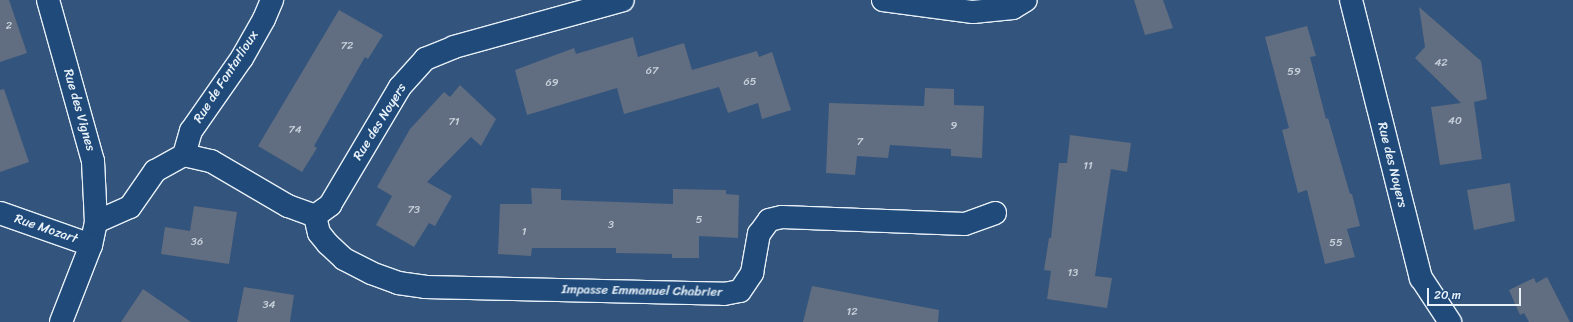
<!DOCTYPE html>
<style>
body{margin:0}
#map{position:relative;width:1573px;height:322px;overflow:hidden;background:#33547c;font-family:Sriracha,sans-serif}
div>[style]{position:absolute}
.building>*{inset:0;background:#616d80}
.roads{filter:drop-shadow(1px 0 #e8f1f8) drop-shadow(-1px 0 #e8f1f8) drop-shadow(0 1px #e8f1f8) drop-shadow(0 -1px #e8f1f8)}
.minor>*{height:22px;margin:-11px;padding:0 11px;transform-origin:11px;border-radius:11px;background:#1f4a7a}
span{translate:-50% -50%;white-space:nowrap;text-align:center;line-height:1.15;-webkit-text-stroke:3px #1f4a7a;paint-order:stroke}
.number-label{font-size:11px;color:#c6d0da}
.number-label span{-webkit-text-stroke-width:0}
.street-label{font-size:13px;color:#e8f1f8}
.scale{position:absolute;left:1427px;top:288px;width:94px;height:18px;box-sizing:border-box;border:2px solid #e8f1f8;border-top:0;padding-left:5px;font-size:12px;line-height:14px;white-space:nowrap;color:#e8f1f8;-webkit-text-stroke:3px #1f4a7a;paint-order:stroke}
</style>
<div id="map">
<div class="building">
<i style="clip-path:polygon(0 0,9px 0,27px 53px,0 62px)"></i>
<i style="clip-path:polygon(1134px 0,1163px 0,1173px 28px,1145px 35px)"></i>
<i style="clip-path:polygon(1419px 7px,1481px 61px,1487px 99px,1474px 102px,1482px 159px,1440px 165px,1431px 107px,1461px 103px,1415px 58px,1425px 47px)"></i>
<i style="clip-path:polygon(339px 10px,383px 35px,368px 59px,365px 57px,314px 146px,317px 148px,302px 172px,258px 146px)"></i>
<i style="clip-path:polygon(1307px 26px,1316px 56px,1310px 57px,1326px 119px,1328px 118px,1350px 194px,1352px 194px,1360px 226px,1347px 229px,1355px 257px,1325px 264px,1307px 190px,1298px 193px,1282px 130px,1289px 128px,1265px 37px)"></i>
<i style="clip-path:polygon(633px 37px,638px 57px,684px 43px,692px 70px,757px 51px,759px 57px,772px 52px,791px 110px,762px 119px,758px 103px,728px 113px,719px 87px,624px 114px,617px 88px,527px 115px,515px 70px,574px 48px,576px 54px)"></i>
<i style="clip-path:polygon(460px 85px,496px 119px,481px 146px,471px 137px,427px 182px,452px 196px,435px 226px,429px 223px,414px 247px,376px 225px,392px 196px,377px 187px,410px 129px,444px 92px,450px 97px)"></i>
<i style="clip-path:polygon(925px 88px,954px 89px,954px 105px,984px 106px,982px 158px,951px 156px,951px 149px,890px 145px,888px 158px,857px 156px,855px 175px,826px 173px,829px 103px,924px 106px)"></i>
<i style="clip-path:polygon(4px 89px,29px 162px,0 172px,0 90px)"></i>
<i style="clip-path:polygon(1070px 135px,1131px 143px,1127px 172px,1111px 169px,1095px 276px,1112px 278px,1107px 308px,1047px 299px,1051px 271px,1044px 270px,1049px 238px,1051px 238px,1059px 163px,1067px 163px)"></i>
<i style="clip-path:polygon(1510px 183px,1515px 221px,1474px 230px,1467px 190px)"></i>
<i style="clip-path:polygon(531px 188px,561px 189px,561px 200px,673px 204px,673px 189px,726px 190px,726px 194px,739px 195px,738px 238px,699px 236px,699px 258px,672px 258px,672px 254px,616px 253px,616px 248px,532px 248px,531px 256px,498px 254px,500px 204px,532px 204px)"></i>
<i style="clip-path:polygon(194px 206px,237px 212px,229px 264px,161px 254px,165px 227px,190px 231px)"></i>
<i style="clip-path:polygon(1547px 277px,1570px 322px,1529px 322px,1524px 313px,1520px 315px,1509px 290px,1534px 278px,1536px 283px)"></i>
<i style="clip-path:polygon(812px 286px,939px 310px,938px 322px,803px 322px)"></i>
<i style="clip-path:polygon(244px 287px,294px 295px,290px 322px,237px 322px)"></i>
<i style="clip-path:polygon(143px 289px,191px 322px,121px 322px)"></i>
</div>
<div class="roads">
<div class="minor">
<i style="left:48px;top:0;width:167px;rotate:74.4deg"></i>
<i style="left:93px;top:161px;width:61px;rotate:87.2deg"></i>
<i style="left:96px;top:222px;width:24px;rotate:102deg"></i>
<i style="left:91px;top:245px;width:83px;rotate:111.3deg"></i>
<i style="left:883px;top:0;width:91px;rotate:7.6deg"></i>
<i style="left:973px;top:12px;width:40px;rotate:-5.7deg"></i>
<i style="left:1013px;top:8px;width:15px;rotate:-32deg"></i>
<i style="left:1351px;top:0;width:287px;rotate:75.9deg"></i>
<i style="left:1421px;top:278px;width:53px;rotate:56.6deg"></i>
<i style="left:184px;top:155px;width:28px;rotate:13deg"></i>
<i style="left:211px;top:161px;width:89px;rotate:30.3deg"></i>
<i style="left:288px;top:206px;width:29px;rotate:20deg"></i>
<i style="left:315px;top:216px;width:19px;rotate:-36deg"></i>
<i style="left:330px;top:205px;width:137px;rotate:-59.3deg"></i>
<i style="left:400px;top:87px;width:38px;rotate:-48deg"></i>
<i style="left:425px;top:59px;width:31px;rotate:-22deg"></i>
<i style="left:454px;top:47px;width:175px;rotate:-15.5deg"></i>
<i style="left:184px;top:155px;width:25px;rotate:-74deg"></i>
<i style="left:191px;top:131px;width:89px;rotate:-55.1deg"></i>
<i style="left:242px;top:58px;width:45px;rotate:-60.6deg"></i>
<i style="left:264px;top:19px;width:21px;rotate:-67deg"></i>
<i style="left:0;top:213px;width:96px;rotate:19.4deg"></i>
<i style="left:315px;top:216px;width:17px;rotate:77deg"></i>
<i style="left:319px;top:233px;width:14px;rotate:51deg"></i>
<i style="left:328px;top:244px;width:22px;rotate:43deg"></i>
<i style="left:344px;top:259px;width:30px;rotate:27deg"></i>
<i style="left:371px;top:273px;width:29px;rotate:20deg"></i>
<i style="left:398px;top:283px;width:27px;rotate:8deg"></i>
<i style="left:425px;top:287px;width:299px;rotate:1.3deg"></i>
<i style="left:724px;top:294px;width:16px;rotate:-11deg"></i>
<i style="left:740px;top:291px;width:22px;rotate:-56deg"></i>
<i style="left:752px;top:273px;width:40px;rotate:-80deg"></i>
<i style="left:759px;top:234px;width:17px;rotate:-54deg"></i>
<i style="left:769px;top:220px;width:13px;rotate:-13deg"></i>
<i style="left:782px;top:217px;width:183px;rotate:2.2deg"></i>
<i style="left:965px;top:224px;width:32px;rotate:-20deg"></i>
<i style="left:96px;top:222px;width:37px;rotate:-24deg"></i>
<i style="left:130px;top:207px;width:44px;rotate:-55.2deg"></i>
<i style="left:155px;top:171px;width:33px;rotate:-29deg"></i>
</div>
</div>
<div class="number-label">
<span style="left:9px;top:26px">2</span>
<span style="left:347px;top:46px">72</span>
<span style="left:1441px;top:63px">42</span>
<span style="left:652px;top:71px">67</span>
<span style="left:1294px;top:72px">59</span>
<span style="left:750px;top:82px">65</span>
<span style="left:552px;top:83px">69</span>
<span style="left:1455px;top:121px">40</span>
<span style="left:454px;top:122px">71</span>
<span style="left:954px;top:126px">9</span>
<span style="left:295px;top:130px">74</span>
<span style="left:860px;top:142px">7</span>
<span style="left:1088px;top:166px">11</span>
<span style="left:414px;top:210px">73</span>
<span style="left:699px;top:220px">5</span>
<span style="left:611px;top:225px">3</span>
<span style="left:524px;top:232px">1</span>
<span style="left:197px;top:242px">36</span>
<span style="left:1336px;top:243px">55</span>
<span style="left:1073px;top:273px">13</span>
<span style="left:269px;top:305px">34</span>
<span style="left:852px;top:312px">12</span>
</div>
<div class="street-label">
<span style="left:226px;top:77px;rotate:-57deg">Rue de Fontarlioux</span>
<span style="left:79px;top:110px;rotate:74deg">Rue des Vignes</span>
<span style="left:380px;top:122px;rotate:-58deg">Rue des Noyers</span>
<span style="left:1392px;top:165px;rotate:76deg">Rue des Noyers</span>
<span style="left:46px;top:229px;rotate:19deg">Rue Mozart</span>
<span style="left:642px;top:291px;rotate:1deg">Impasse Emmanuel Chabrier</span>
</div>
<div class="scale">20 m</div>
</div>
